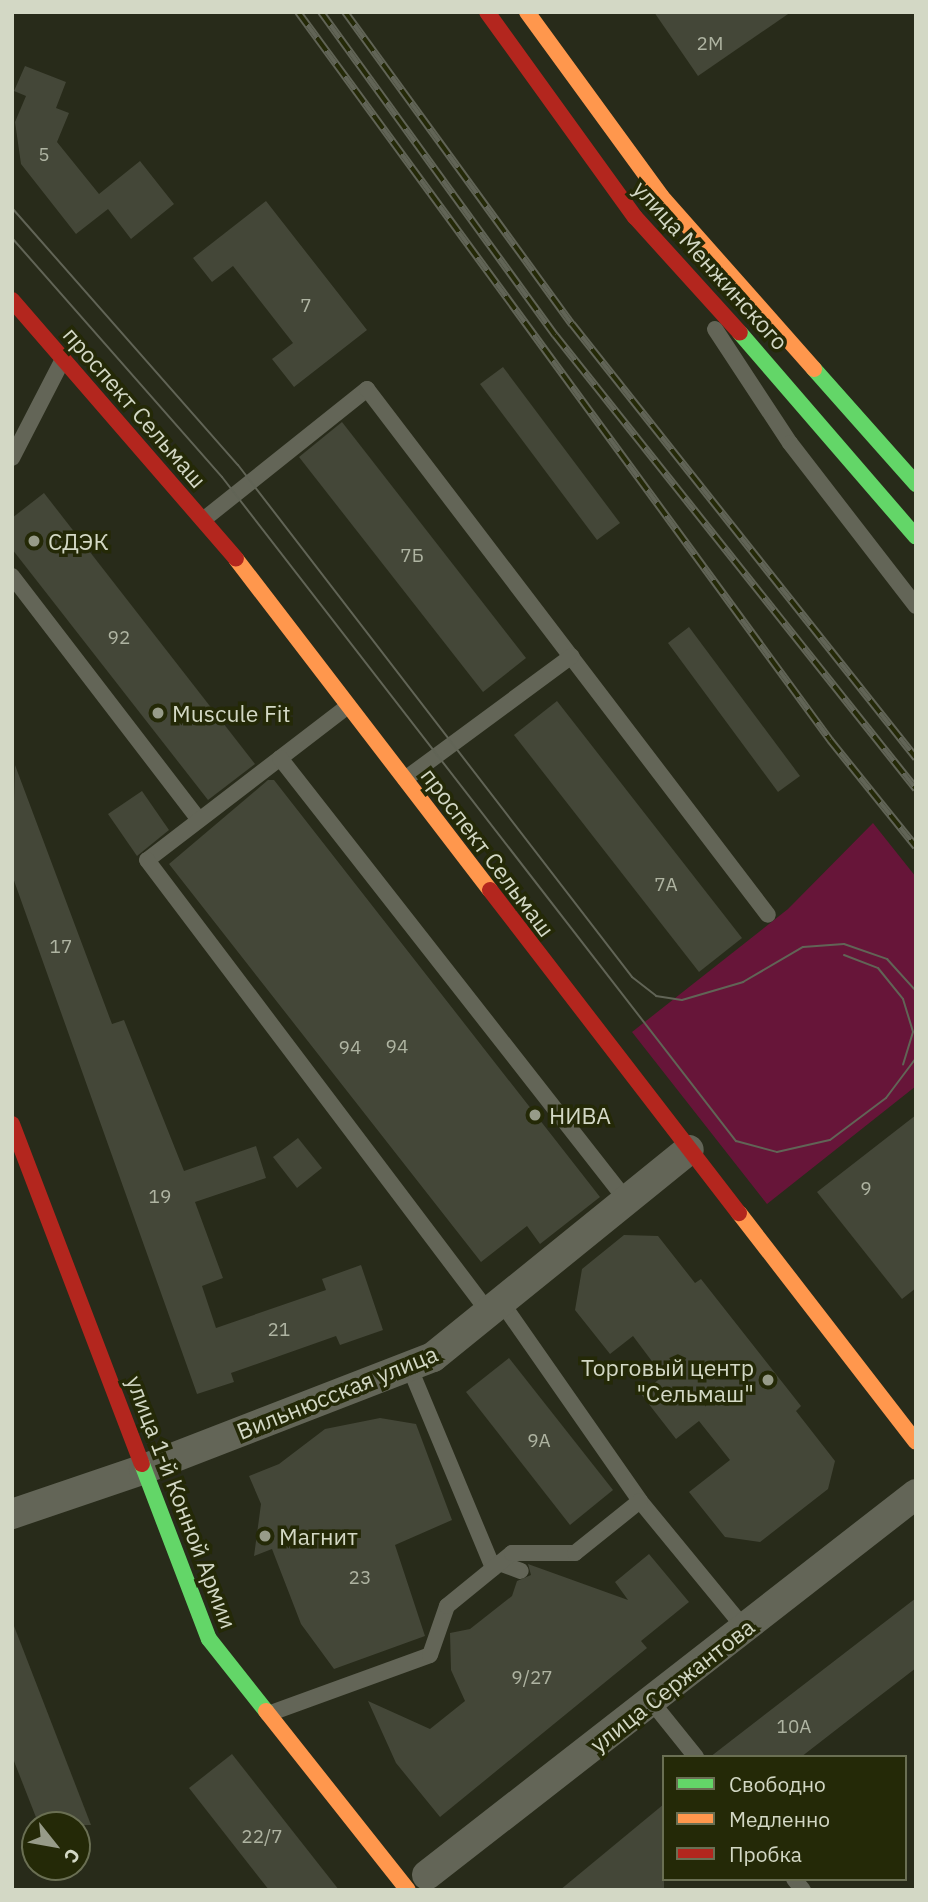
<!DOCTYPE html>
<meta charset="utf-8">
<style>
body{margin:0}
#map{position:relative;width:928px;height:1902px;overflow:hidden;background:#282b1a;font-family:"IBM Plex Sans",sans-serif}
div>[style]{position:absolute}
.green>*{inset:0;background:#671539}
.building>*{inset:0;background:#444738}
.lane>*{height:16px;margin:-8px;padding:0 8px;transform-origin:8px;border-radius:8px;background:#636557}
.street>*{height:30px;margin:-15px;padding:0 15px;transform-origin:15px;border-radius:15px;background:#636557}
.fast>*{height:16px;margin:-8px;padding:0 8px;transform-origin:8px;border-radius:8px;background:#63d668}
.slow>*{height:16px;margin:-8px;padding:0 8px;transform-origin:8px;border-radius:8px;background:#ff974d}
.jam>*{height:16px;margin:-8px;padding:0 8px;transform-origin:8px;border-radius:8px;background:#b3261e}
.tram>*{height:2px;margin:-1px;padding:0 1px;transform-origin:1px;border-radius:1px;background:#616456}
.rail>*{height:8px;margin-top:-4px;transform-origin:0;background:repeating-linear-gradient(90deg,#242907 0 16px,#616456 0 32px);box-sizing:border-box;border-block:2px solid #616456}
.dots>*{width:19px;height:19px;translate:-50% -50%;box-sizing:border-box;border:4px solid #242907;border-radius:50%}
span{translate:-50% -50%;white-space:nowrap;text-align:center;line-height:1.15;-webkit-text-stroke:7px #242907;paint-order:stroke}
.number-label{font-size:19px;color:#afb4a2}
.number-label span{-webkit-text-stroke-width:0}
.street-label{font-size:23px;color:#d3d8c5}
.poi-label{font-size:23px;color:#d3d8c5}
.left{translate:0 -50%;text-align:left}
.right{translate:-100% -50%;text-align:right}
.frame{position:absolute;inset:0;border:14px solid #d3d8c5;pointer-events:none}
.legend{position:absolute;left:662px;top:1755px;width:245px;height:126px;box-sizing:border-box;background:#242907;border:2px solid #6a6f53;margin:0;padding:9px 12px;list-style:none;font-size:21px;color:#d3d8c5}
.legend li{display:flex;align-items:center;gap:14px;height:35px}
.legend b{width:35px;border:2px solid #6a6f53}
.north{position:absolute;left:21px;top:1811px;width:70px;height:70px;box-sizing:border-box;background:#242907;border:2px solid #6a6f53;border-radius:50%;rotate:121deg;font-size:19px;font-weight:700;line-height:28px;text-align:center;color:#d3d8c5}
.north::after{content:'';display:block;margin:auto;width:24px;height:32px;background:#979b89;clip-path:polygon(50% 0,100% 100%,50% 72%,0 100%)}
</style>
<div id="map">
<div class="green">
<i style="clip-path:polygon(873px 823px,916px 877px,916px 1086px,767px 1204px,632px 1032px,788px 909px)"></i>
</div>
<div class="building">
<i style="clip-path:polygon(654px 12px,791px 12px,698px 76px)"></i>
<i style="clip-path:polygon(25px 66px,66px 82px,56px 108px,69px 113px,57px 142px,99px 194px,140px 161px,174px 204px,131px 239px,108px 209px,76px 234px,21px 164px,15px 122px,26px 96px,14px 91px)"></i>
<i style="clip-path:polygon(266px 201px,367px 330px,294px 387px,272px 359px,293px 343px,233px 266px,212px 282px,193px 258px)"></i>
<i style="clip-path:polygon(503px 367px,620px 523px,597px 540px,480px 384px)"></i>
<i style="clip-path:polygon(342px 422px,526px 658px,483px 692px,299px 457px)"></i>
<i style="clip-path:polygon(44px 493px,255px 764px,208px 800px,12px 549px,12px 518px)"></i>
<i style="clip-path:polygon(689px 627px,800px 776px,778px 792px,668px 643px)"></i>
<i style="clip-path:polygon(557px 701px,742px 938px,699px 972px,514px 735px)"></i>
<i style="clip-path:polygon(15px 765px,112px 1024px,124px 1020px,184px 1171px,256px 1146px,266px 1178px,195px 1202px,223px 1278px,202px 1286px,216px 1328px,326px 1290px,322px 1279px,361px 1265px,383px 1330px,340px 1345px,336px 1336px,231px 1373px,234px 1382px,197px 1394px,12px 875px)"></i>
<i style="clip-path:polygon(268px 780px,274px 780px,600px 1197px,540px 1244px,527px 1226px,481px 1262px,169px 864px)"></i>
<i style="clip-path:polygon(142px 791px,169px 830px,137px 856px,108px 814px)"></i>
<i style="clip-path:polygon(916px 1115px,916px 1288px,902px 1299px,817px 1192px)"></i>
<i style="clip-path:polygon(298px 1138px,322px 1168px,297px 1188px,273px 1157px)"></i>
<i style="clip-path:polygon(624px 1235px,658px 1236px,695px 1283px,701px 1279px,801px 1406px,796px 1411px,835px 1461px,828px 1489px,760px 1542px,725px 1537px,689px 1492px,730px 1460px,699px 1421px,676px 1439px,641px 1394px,663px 1376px,633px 1336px,610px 1354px,575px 1310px,582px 1269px)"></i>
<i style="clip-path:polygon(509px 1358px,613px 1490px,570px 1525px,466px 1392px)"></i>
<i style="clip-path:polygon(380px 1418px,416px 1424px,452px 1520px,395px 1545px,425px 1636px,334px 1669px,301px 1624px,272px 1549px,254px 1556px,261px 1504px,249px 1476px,279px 1464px,325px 1429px)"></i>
<i style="clip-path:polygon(649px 1554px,689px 1602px,641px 1641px,647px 1648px,440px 1817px,396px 1763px,368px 1701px,430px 1729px,465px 1701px,451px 1670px,450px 1633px,470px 1629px,512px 1596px,517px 1581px,531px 1575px,528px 1564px,628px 1600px,615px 1582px)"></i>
<i style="clip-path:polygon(916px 1598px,916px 1668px,868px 1705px,801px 1757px,710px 1757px)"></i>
<i style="clip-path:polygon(12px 1626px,14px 1626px,91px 1825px,39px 1825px,12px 1756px)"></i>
<i style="clip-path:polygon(232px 1754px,339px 1890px,269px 1890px,189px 1788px)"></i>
<i style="clip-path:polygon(664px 1804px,664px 1890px,560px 1890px)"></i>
</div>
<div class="lane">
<i style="left:715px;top:329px;width:136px;rotate:56.7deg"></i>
<i style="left:790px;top:443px;width:206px;rotate:52.3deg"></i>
<i style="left:12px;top:458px;width:109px;rotate:-62.7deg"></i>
<i style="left:203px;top:520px;width:210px;rotate:-38.6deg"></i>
<i style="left:367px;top:389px;width:661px;rotate:52.68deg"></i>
<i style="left:12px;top:576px;width:307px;rotate:52.5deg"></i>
<i style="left:348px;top:706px;width:253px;rotate:142.5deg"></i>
<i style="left:147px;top:860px;width:569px;rotate:52.93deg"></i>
<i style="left:280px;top:758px;width:563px;rotate:51.93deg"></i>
<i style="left:405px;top:779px;width:207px;rotate:-36.4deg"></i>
<i style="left:502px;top:1303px;width:241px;rotate:55.1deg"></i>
<i style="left:640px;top:1501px;width:166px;rotate:50.6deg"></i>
<i style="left:409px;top:1366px;width:219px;rotate:67.4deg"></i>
<i style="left:499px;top:1563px;width:23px;rotate:20deg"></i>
<i style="left:651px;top:1701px;width:72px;rotate:51.2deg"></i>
<i style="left:268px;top:1714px;width:172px;rotate:-20deg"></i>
<i style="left:430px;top:1655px;width:52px;rotate:-70.9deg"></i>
<i style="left:447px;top:1606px;width:84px;rotate:-39.2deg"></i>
<i style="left:512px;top:1553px;width:63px"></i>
<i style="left:575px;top:1553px;width:83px;rotate:-38.7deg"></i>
<i style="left:794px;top:1879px;width:14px;rotate:51deg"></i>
</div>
<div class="street">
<i style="left:12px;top:1514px;width:139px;rotate:-18.8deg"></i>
<i style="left:144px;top:1469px;width:310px;rotate:-21.2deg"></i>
<i style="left:433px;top:1357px;width:329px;rotate:-39deg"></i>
<i style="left:427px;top:1875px;width:620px;rotate:-37.92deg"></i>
</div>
<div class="fast">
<i style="left:740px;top:333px;width:269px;rotate:49.2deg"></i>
<i style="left:814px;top:369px;width:154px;rotate:48.4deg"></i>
<i style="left:142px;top:1464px;width:187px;rotate:69.1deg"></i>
<i style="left:209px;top:1639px;width:92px;rotate:51.6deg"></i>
</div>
<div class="slow">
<i style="left:527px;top:12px;width:228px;rotate:53.9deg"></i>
<i style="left:661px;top:196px;width:231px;rotate:48.5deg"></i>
<i style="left:236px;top:559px;width:417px;rotate:52.5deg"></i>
<i style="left:739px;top:1213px;width:289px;rotate:52.3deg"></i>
<i style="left:266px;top:1711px;width:228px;rotate:51.6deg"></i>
</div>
<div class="jam">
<i style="left:487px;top:12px;width:253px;rotate:54.2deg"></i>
<i style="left:635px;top:217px;width:156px;rotate:47.8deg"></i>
<i style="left:12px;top:300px;width:342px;rotate:49.1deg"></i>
<i style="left:490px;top:890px;width:408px;rotate:52.4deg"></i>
<i style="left:12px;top:1124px;width:364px;rotate:69.1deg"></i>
</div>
<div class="tram">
<i style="left:12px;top:208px;width:342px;rotate:48.7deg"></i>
<i style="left:238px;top:465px;width:646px;rotate:52.42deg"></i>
<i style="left:632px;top:977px;width:31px;rotate:38deg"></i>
<i style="left:656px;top:996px;width:26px;rotate:9deg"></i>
<i style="left:682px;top:1000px;width:64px;rotate:-16.4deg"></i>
<i style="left:743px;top:982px;width:69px;rotate:-30.3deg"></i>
<i style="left:803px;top:947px;width:41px;rotate:-4.2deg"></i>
<i style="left:844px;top:944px;width:46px;rotate:19.2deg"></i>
<i style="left:887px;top:959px;width:43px;rotate:47.8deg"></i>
<i style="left:12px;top:238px;width:318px;rotate:48.7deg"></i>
<i style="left:222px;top:477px;width:840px;rotate:52.26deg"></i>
<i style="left:736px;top:1141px;width:42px;rotate:15deg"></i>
<i style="left:777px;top:1152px;width:54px;rotate:-12.8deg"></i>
<i style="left:830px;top:1140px;width:70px;rotate:-36.9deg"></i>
<i style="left:886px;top:1098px;width:50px;rotate:-53.1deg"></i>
<i style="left:844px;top:955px;width:36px;rotate:21deg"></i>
<i style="left:878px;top:968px;width:40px;rotate:51deg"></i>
<i style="left:903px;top:999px;width:34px;rotate:73deg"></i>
<i style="left:913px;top:1032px;width:34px;rotate:107deg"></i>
</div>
<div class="rail">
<i style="left:298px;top:12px;width:902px;rotate:53.84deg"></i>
<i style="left:830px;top:740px;width:137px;rotate:51.2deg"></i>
<i style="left:321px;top:12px;width:399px;rotate:54.1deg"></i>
<i style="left:555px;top:335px;width:580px;rotate:51.51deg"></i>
<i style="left:345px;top:12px;width:386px;rotate:54deg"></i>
<i style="left:572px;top:324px;width:554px;rotate:51.6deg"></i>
</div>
<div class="dots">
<i style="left:34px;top:541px;background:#979b89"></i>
<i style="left:158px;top:713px;background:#979b89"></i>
<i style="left:535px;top:1115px;background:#979b89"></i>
<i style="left:768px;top:1380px;background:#979b89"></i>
<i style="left:265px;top:1536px;background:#979b89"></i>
</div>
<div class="number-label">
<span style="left:710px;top:44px">2М</span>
<span style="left:44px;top:155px">5</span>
<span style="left:306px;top:306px">7</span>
<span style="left:412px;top:556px">7Б</span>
<span style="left:119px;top:638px">92</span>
<span style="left:666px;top:885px">7А</span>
<span style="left:61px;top:947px">17</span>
<span style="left:397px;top:1047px">94</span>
<span style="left:350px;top:1048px">94</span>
<span style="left:866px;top:1189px">9</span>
<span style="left:160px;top:1197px">19</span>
<span style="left:279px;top:1330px">21</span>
<span style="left:539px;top:1441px">9А</span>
<span style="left:360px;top:1578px">23</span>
<span style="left:532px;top:1678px">9/27</span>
<span style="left:794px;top:1727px">10А</span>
<span style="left:262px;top:1837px">22/7</span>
</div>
<div class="street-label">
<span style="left:711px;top:265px;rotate:48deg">улица Менжинского</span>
<span style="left:135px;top:407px;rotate:49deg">проспект Сельмаш</span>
<span style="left:488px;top:852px;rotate:53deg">проспект Сельмаш</span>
<span style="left:337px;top:1392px;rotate:-22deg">Вильнюсская улица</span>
<span style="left:182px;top:1502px;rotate:69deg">улица 1-й Конной Армии</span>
<span style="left:672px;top:1685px;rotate:-38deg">улица Сержантова</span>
</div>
<div class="poi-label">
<span class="left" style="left:48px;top:541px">СДЭК</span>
<span class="left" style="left:172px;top:713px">Muscule Fit</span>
<span class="left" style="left:549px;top:1115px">НИВА</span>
<span class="right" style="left:754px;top:1380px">Торговый центр<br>"Сельмаш"</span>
<span class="left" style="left:279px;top:1536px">Магнит</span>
</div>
<div class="frame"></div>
<ul class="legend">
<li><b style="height:9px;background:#63d668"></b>Свободно</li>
<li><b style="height:9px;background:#ff974d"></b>Медленно</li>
<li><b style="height:9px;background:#b3261e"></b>Пробка</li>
</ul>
<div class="north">С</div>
</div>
